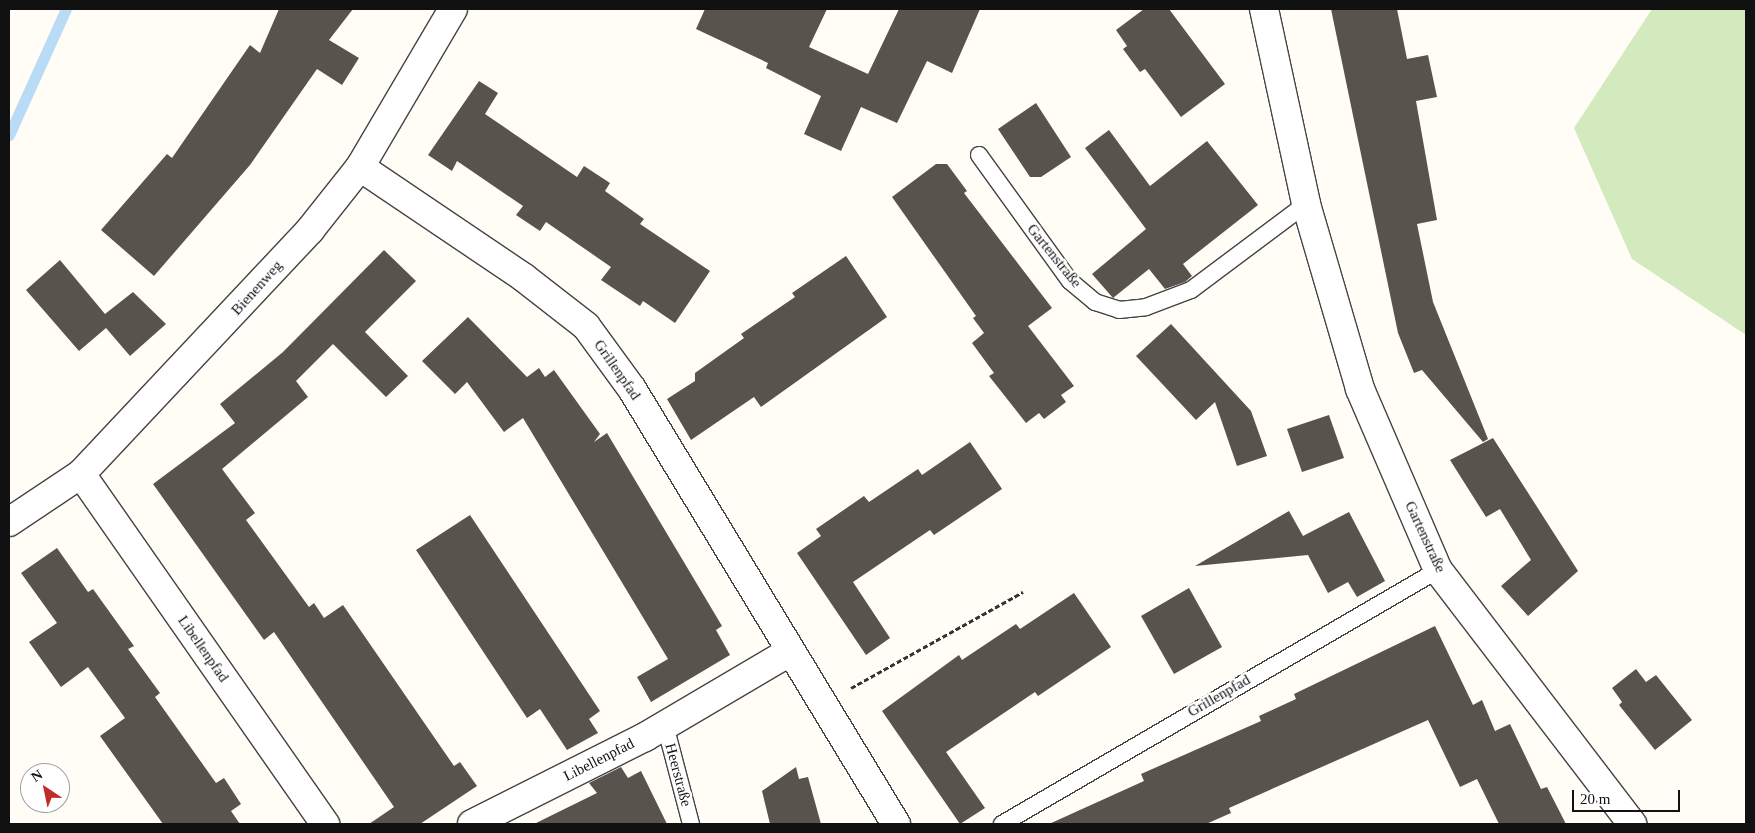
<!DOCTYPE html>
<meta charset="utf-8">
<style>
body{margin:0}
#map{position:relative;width:1755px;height:833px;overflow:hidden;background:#fffdf5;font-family:"Times New Roman",serif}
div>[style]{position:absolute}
.green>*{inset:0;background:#d2eabe}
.stream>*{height:11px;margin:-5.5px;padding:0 5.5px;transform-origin:5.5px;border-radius:5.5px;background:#badbf6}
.building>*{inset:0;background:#59534d}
.path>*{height:3px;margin-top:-1.5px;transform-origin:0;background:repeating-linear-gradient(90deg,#333 0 5px,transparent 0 7.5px)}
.roads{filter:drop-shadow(1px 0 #444) drop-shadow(-1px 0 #444) drop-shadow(0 1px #444) drop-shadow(0 -1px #444)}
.service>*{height:16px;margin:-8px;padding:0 8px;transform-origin:8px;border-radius:8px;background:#fff}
.minor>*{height:28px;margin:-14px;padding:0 14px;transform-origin:14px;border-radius:14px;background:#fff}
span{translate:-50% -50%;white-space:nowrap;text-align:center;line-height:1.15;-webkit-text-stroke:5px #fff;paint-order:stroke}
.street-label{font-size:15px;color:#111}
.frame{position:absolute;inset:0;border:10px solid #111;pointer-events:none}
.north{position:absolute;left:20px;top:763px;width:50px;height:50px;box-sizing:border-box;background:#fff;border:1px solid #a0a0a0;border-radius:50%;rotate:326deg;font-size:14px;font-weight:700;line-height:20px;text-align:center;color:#111}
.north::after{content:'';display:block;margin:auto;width:18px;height:22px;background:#c02c29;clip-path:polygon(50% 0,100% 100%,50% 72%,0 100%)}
.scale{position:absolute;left:1572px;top:790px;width:108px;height:22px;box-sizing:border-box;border:2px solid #111;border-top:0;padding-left:6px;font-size:15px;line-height:18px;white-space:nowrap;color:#111;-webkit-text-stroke:4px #fff;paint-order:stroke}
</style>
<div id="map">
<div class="green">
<i style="clip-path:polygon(1652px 9px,1746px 9px,1746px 335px,1632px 259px,1574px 128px)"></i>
</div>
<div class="stream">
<i style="left:9px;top:135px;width:138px;rotate:-65.7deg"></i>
</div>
<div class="building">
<i style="clip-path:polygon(279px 9px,353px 9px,329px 40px,359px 58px,342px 85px,317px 69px,250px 165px,154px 276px,101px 230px,167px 154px,172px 158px,250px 45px,260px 53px)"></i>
<i style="clip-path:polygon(705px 9px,827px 9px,809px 47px,868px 74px,899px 9px,980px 9px,952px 73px,927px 61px,897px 123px,861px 107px,841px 151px,804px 134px,821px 96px,766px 68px,768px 63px,696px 29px)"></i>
<i style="clip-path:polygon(1144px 9px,1169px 9px,1225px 84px,1181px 117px,1145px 69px,1140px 72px,1123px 49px,1127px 46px,1116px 30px)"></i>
<i style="clip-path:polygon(1331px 9px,1397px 9px,1407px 59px,1428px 55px,1437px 97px,1416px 101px,1437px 220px,1417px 224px,1433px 302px,1488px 439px,1483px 442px,1422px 370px,1414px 373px,1398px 333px)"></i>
<i style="clip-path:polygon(479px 81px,498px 93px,485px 114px,577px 177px,584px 166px,610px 183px,605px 191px,644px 219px,640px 224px,710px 271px,675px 323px,643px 301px,640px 306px,601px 280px,611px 267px,546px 222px,540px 231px,516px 215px,523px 206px,457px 161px,452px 171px,428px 155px)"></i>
<i style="clip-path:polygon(1036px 103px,1071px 157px,1041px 177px,1030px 177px,998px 129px)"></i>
<i style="clip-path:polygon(1109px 130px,1150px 186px,1207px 141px,1258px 205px,1183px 264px,1192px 276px,1185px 282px,1165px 289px,1149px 269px,1113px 298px,1092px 274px,1146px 229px,1085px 148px)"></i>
<i style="clip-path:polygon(936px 164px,947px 164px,967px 191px,964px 193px,1052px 308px,1028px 326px,1074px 386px,1061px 395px,1066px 402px,1044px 419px,1039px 413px,1026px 423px,989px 376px,994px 373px,972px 343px,984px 333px,973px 318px,976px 316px,892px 197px)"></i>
<i style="clip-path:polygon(384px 250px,416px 281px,365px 332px,408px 376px,386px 397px,333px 344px,296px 381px,308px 397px,222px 469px,255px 513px,246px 520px,309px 607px,314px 603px,324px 618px,343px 605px,454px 766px,460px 762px,477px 786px,420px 824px,369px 824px,394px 807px,274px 632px,264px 640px,153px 484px,235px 423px,220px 404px,283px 352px)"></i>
<i style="clip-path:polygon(846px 256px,887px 317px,761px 407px,754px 397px,691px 440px,667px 399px,695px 381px,695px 373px,744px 338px,741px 334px,795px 297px,792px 293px)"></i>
<i style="clip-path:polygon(60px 260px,105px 314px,133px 292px,166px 324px,130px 356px,106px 328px,79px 351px,26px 290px)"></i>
<i style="clip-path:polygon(468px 317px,527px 377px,539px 368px,545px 377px,554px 370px,600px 434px,594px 442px,607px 433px,722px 626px,716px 630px,730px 655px,651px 702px,637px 677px,668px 659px,523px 418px,504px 432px,467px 382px,455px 394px,422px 361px)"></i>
<i style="clip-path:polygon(1171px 324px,1251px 411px,1267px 456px,1237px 466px,1215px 402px,1196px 420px,1136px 356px)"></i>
<i style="clip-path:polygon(1329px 415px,1344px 458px,1302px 472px,1287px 429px)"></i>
<i style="clip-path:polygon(1493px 438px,1578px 571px,1528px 616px,1501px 586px,1531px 560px,1500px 509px,1486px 517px,1450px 460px)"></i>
<i style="clip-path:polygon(970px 442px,1002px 489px,934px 535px,930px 530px,853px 582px,890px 638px,866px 655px,797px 553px,821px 536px,816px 529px,864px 496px,869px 502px,918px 469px,922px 475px)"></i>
<i style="clip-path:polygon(1289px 511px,1303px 536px,1349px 512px,1385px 581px,1357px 597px,1348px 582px,1328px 593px,1308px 555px,1195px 566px)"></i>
<i style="clip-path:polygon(470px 515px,600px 711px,589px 719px,598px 733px,567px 750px,540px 709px,527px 718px,416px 550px)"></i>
<i style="clip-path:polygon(57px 548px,88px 592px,93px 589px,134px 646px,128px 649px,160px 693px,155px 697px,216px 783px,224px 778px,241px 804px,231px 811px,240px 824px,163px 824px,100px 736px,125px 718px,88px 667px,61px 687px,29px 642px,57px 623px,21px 573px)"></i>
<i style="clip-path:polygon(1189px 588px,1222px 647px,1174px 674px,1141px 616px)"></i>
<i style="clip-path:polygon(1074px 593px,1111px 647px,1038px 696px,1035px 692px,946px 752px,985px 808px,960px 824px,882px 711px,959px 655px,962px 660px,1016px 624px,1020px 629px)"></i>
<i style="clip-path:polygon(1435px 626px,1473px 705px,1482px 700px,1495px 731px,1510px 724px,1541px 789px,1547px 787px,1566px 824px,1499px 824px,1477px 779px,1460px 787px,1428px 720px,1229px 808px,1231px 813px,1206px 824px,1049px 824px,1144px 781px,1141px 774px,1261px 721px,1259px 716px,1296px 699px,1294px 694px)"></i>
<i style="clip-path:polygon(1636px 669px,1646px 682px,1656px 675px,1692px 720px,1655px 750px,1619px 705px,1622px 702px,1612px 688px)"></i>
<i style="clip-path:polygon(621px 767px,628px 778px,641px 771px,667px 824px,534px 824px,597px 793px,589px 783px)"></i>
<i style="clip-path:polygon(796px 767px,799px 779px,808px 777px,821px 824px,770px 824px,762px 791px)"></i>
</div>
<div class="path">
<i style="left:851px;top:688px;width:197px;rotate:-29.2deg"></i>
</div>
<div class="roads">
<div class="service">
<i style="left:979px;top:155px;width:155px;rotate:54.2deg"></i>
<i style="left:1070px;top:281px;width:33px;rotate:40deg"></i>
<i style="left:1095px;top:302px;width:25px;rotate:18deg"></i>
<i style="left:1119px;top:310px;width:27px;rotate:-6deg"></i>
<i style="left:1146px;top:307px;width:48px;rotate:-20.7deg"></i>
<i style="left:1191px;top:290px;width:144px;rotate:-36.8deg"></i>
<i style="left:665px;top:725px;width:102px;rotate:75.3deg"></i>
<i style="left:1002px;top:824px;width:505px;rotate:-30.22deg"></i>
</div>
<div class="minor">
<i style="left:1264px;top:9px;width:199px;rotate:77.8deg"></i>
<i style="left:1306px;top:204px;width:193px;rotate:73.7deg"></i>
<i style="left:1360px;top:389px;width:197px;rotate:66.7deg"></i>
<i style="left:1438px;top:570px;width:320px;rotate:52.6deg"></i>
<i style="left:360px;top:167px;width:197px;rotate:34deg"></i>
<i style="left:523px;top:277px;width:80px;rotate:37.9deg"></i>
<i style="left:586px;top:326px;width:78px;rotate:53.9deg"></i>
<i style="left:632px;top:389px;width:509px;rotate:58.75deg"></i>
<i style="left:81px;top:474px;width:427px;rotate:55.1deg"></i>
<i style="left:9px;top:522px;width:87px;rotate:-33.7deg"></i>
<i style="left:81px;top:474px;width:335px;rotate:-46.8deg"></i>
<i style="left:310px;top:230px;width:80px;rotate:-51.6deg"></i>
<i style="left:360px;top:167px;width:183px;rotate:-59.5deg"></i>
<i style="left:472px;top:824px;width:194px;rotate:-26.7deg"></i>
<i style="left:645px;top:737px;width:169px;rotate:-30.5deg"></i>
</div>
</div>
<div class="street-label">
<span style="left:1054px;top:256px;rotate:51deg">Gartenstraße</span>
<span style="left:257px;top:288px;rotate:-48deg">Bienenweg</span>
<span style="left:617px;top:370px;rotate:55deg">Grillenpfad</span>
<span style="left:1425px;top:537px;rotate:65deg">Gartenstraße</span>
<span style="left:203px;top:649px;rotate:55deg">Libellenpfad</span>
<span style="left:1219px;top:696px;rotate:-30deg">Grillenpfad</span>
<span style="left:599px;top:760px;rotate:-27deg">Libellenpfad</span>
<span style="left:678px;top:775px;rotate:75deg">Heerstraße</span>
</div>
<div class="frame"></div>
<div class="north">N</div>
<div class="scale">20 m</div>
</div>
